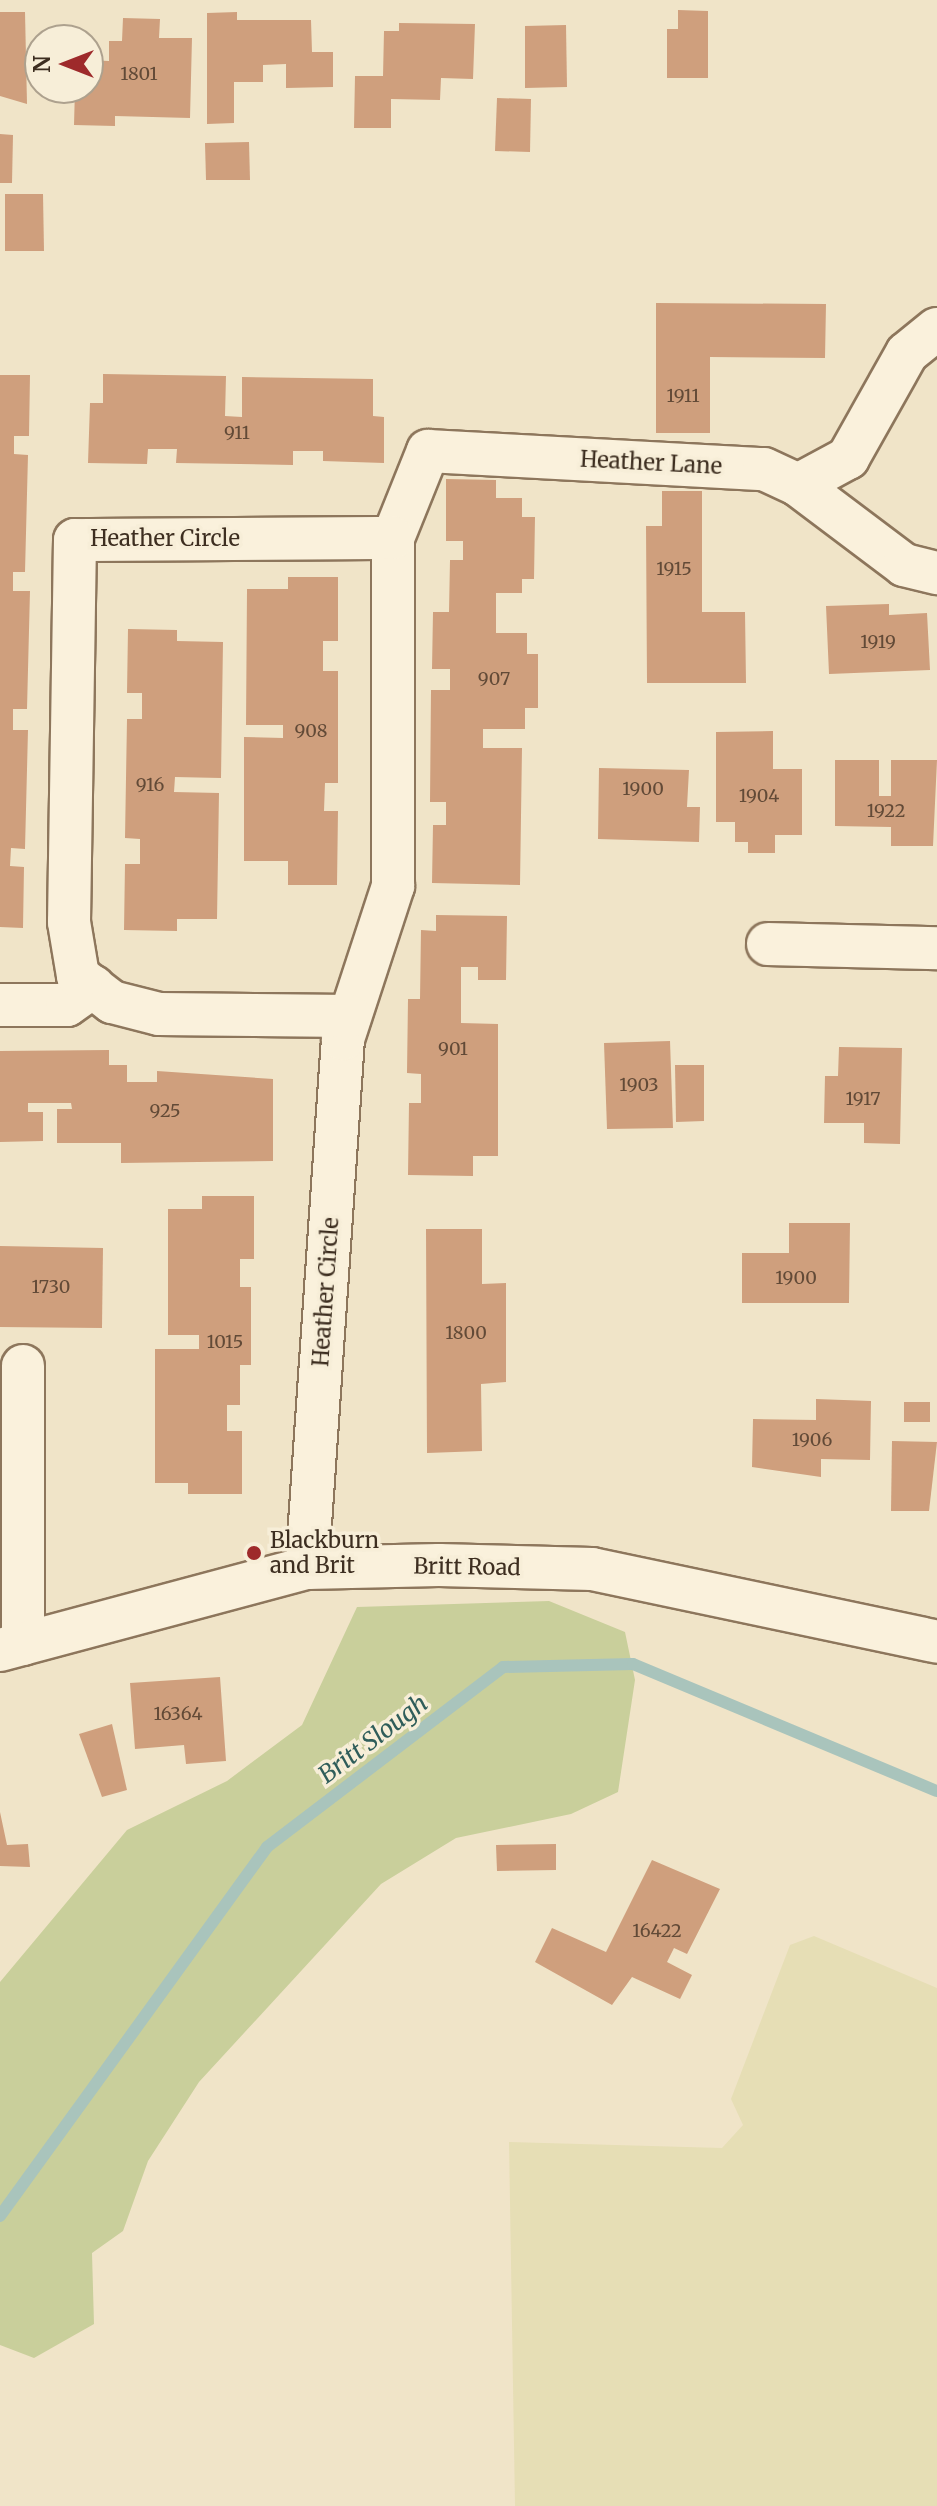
<!DOCTYPE html>
<style>
body{margin:0}
#map{position:relative;width:937px;height:2506px;overflow:hidden;background:#f0e4c8;font-family:Merriweather,serif}
div>[style]{position:absolute}
.farmland>*{inset:0;background:#e6deb5}
.green>*{inset:0;background:#c9cf9b}
.stream>*{height:12px;margin:-6px;padding:0 6px;transform-origin:6px;border-radius:6px;background:#a9c4bc}
.building>*{inset:0;background:#cf9f7d}
.roads{filter:drop-shadow(2px 0 #8d765c) drop-shadow(-2px 0 #8d765c) drop-shadow(0 2px #8d765c) drop-shadow(0 -2px #8d765c)}
.minor>*{height:42px;margin:-21px;padding:0 21px;transform-origin:21px;border-radius:21px;background:#faf1dc}
.dots>*{width:22px;height:22px;translate:-50% -50%;box-sizing:border-box;border:4px solid #f7eed8;border-radius:50%}
span{translate:-50% -50%;white-space:nowrap;text-align:center;line-height:1.15;-webkit-text-stroke:7px #f7eed8;paint-order:stroke}
.number-label{font-size:18px;color:#624a37}
.number-label span{-webkit-text-stroke-width:0}
.street-label{font-size:22px;color:#3d2e20}
.poi-label{font-size:22px;color:#3d2e20}
.left{translate:0 -50%;text-align:left}
.water-label{font-size:24px;color:#2f5d5a;font-style:italic}
.north{position:absolute;left:24px;top:24px;width:80px;height:80px;box-sizing:border-box;background:#f7eed8;border:2px solid #ada18e;border-radius:50%;rotate:270deg;font-size:22px;font-weight:700;line-height:32px;text-align:center;color:#3d2e20}
.north::after{content:'';display:block;margin:auto;width:28px;height:36px;background:#9e2a2b;clip-path:polygon(50% 0,100% 100%,50% 72%,0 100%)}
</style>
<div id="map">
<div class="farmland">
<i style="clip-path:polygon(814px 1936px,937px 1988px,937px 2506px,515px 2506px,509px 2142px,722px 2148px,743px 2125px,731px 2099px,790px 1945px)"></i>
</div>
<div class="green">
<i style="clip-path:polygon(549px 1601px,625px 1632px,635px 1680px,618px 1792px,571px 1814px,456px 1838px,381px 1884px,199px 2082px,148px 2161px,123px 2231px,92px 2253px,94px 2324px,34px 2358px,0 2345px,0 1982px,127px 1830px,227px 1781px,302px 1725px,357px 1607px)"></i>
</div>
<div class="stream">
<i style="left:0;top:2216px;width:455px;rotate:-54.1deg"></i>
<i style="left:267px;top:1847px;width:297px;rotate:-37.3deg"></i>
<i style="left:503px;top:1667px;width:130px;rotate:-1.3deg"></i>
<i style="left:633px;top:1664px;width:329px;rotate:22.7deg"></i>
</div>
<div class="building">
<i style="clip-path:polygon(678px 10px,708px 11px,708px 78px,667px 78px,667px 29px,678px 29px)"></i>
<i style="clip-path:polygon(0 12px,25px 12px,27px 104px,0 96px)"></i>
<i style="clip-path:polygon(237px 12px,237px 20px,311px 20px,312px 52px,333px 52px,333px 87px,286px 88px,286px 64px,263px 65px,263px 82px,234px 82px,234px 123px,207px 124px,207px 13px)"></i>
<i style="clip-path:polygon(123px 18px,160px 19px,159px 38px,192px 38px,190px 118px,115px 116px,115px 126px,74px 125px,75px 88px,88px 88px,88px 60px,109px 61px,109px 41px,122px 41px)"></i>
<i style="clip-path:polygon(399px 23px,475px 24px,473px 79px,441px 78px,440px 100px,391px 99px,391px 128px,354px 128px,355px 76px,383px 76px,384px 31px,399px 31px)"></i>
<i style="clip-path:polygon(566px 25px,567px 87px,525px 88px,525px 26px)"></i>
<i style="clip-path:polygon(497px 98px,531px 99px,530px 152px,495px 151px)"></i>
<i style="clip-path:polygon(0 134px,13px 135px,12px 183px,0 183px)"></i>
<i style="clip-path:polygon(249px 142px,250px 180px,206px 180px,205px 143px)"></i>
<i style="clip-path:polygon(5px 194px,43px 194px,44px 251px,5px 251px)"></i>
<i style="clip-path:polygon(656px 303px,826px 304px,825px 358px,710px 357px,710px 433px,656px 433px)"></i>
<i style="clip-path:polygon(103px 374px,226px 376px,225px 416px,242px 417px,242px 377px,373px 379px,373px 416px,384px 417px,384px 463px,323px 461px,323px 451px,293px 451px,293px 465px,176px 463px,177px 449px,148px 449px,147px 464px,88px 463px,90px 403px,103px 403px)"></i>
<i style="clip-path:polygon(0 375px,30px 375px,29px 436px,14px 436px,14px 454px,28px 455px,25px 572px,13px 572px,13px 591px,30px 591px,27px 709px,13px 709px,13px 730px,28px 730px,25px 849px,11px 848px,10px 866px,24px 867px,23px 928px,0 927px)"></i>
<i style="clip-path:polygon(446px 479px,496px 480px,496px 498px,522px 498px,522px 517px,535px 517px,534px 579px,522px 579px,522px 593px,496px 593px,496px 633px,527px 633px,527px 654px,538px 654px,538px 708px,525px 708px,525px 729px,483px 729px,483px 748px,522px 748px,520px 885px,432px 883px,433px 825px,446px 825px,446px 802px,430px 802px,431px 690px,450px 690px,450px 669px,432px 669px,433px 612px,449px 612px,450px 560px,463px 560px,463px 541px,446px 541px)"></i>
<i style="clip-path:polygon(662px 491px,702px 491px,702px 612px,745px 612px,746px 683px,647px 683px,646px 526px,662px 526px)"></i>
<i style="clip-path:polygon(288px 577px,338px 577px,338px 641px,323px 641px,323px 671px,338px 671px,338px 783px,325px 783px,324px 811px,338px 811px,337px 885px,288px 885px,288px 861px,244px 861px,244px 737px,283px 738px,283px 725px,246px 725px,247px 589px,288px 589px)"></i>
<i style="clip-path:polygon(889px 604px,889px 615px,927px 613px,930px 670px,829px 674px,826px 606px)"></i>
<i style="clip-path:polygon(128px 629px,177px 630px,177px 641px,223px 642px,221px 778px,175px 777px,174px 792px,219px 793px,217px 919px,177px 919px,177px 931px,124px 930px,125px 864px,140px 864px,140px 839px,125px 838px,127px 719px,142px 719px,142px 693px,127px 693px)"></i>
<i style="clip-path:polygon(773px 731px,773px 769px,802px 769px,802px 835px,775px 835px,775px 853px,748px 853px,748px 842px,735px 842px,735px 822px,716px 822px,716px 732px)"></i>
<i style="clip-path:polygon(835px 760px,879px 760px,879px 796px,891px 796px,891px 760px,937px 760px,933px 846px,891px 846px,891px 827px,835px 826px)"></i>
<i style="clip-path:polygon(599px 768px,689px 770px,687px 807px,700px 807px,699px 842px,598px 839px)"></i>
<i style="clip-path:polygon(436px 915px,507px 916px,506px 980px,478px 980px,478px 967px,461px 967px,461px 1023px,498px 1024px,498px 1156px,473px 1156px,473px 1176px,408px 1175px,409px 1103px,421px 1103px,421px 1074px,407px 1073px,408px 999px,420px 999px,421px 930px,436px 931px)"></i>
<i style="clip-path:polygon(670px 1041px,673px 1128px,607px 1129px,604px 1043px)"></i>
<i style="clip-path:polygon(839px 1047px,902px 1048px,900px 1144px,864px 1143px,864px 1123px,824px 1123px,825px 1076px,838px 1076px)"></i>
<i style="clip-path:polygon(109px 1050px,109px 1065px,127px 1065px,127px 1082px,157px 1082px,157px 1071px,273px 1079px,273px 1161px,121px 1163px,121px 1143px,57px 1143px,57px 1109px,72px 1109px,71px 1103px,28px 1103px,28px 1112px,43px 1112px,43px 1141px,0 1142px,0 1051px)"></i>
<i style="clip-path:polygon(675px 1065px,704px 1065px,704px 1121px,676px 1122px)"></i>
<i style="clip-path:polygon(202px 1196px,254px 1196px,254px 1259px,240px 1259px,240px 1287px,251px 1287px,251px 1365px,240px 1365px,240px 1405px,227px 1405px,227px 1431px,242px 1431px,242px 1494px,188px 1494px,188px 1483px,155px 1483px,155px 1349px,199px 1349px,199px 1335px,168px 1335px,168px 1209px,202px 1209px)"></i>
<i style="clip-path:polygon(789px 1223px,850px 1223px,849px 1303px,742px 1303px,742px 1253px,789px 1253px)"></i>
<i style="clip-path:polygon(426px 1229px,482px 1229px,482px 1284px,506px 1283px,506px 1382px,481px 1384px,482px 1451px,427px 1453px)"></i>
<i style="clip-path:polygon(0 1246px,103px 1248px,102px 1328px,0 1327px)"></i>
<i style="clip-path:polygon(0 1380px,6px 1380px,6px 1432px,0 1432px)"></i>
<i style="clip-path:polygon(816px 1399px,871px 1401px,870px 1460px,821px 1459px,821px 1477px,752px 1467px,753px 1419px,816px 1420px)"></i>
<i style="clip-path:polygon(904px 1402px,930px 1402px,930px 1422px,904px 1422px)"></i>
<i style="clip-path:polygon(892px 1441px,937px 1442px,929px 1511px,891px 1511px)"></i>
<i style="clip-path:polygon(220px 1677px,226px 1761px,186px 1764px,184px 1745px,135px 1749px,130px 1683px)"></i>
<i style="clip-path:polygon(112px 1724px,127px 1790px,102px 1797px,79px 1734px)"></i>
<i style="clip-path:polygon(0 1812px,7px 1845px,28px 1844px,30px 1867px,0 1866px)"></i>
<i style="clip-path:polygon(556px 1844px,556px 1870px,497px 1871px,496px 1845px)"></i>
<i style="clip-path:polygon(652px 1860px,720px 1889px,687px 1954px,674px 1948px,667px 1962px,692px 1975px,680px 1999px,632px 1977px,612px 2005px,535px 1962px,552px 1928px,606px 1952px)"></i>
</div>
<div class="roads">
<div class="minor">
<i style="left:798px;top:485px;width:57px;rotate:-28.4deg"></i>
<i style="left:848px;top:458px;width:120px;rotate:-60.7deg"></i>
<i style="left:907px;top:353px;width:38px;rotate:-39deg"></i>
<i style="left:393px;top:538px;width:94px;rotate:-68.1deg"></i>
<i style="left:428px;top:451px;width:336px;rotate:3.1deg"></i>
<i style="left:764px;top:469px;width:38px;rotate:25deg"></i>
<i style="left:798px;top:485px;width:133px;rotate:37deg"></i>
<i style="left:904px;top:565px;width:34px;rotate:14deg"></i>
<i style="left:768px;top:944px;width:169px;rotate:1.4deg"></i>
<i style="left:0;top:1005px;width:67px"></i>
<i style="left:67px;top:1005px;width:32px;rotate:-35deg"></i>
<i style="left:23px;top:1366px;width:278px;rotate:90deg"></i>
<i style="left:307px;top:1568px;width:530px;rotate:-86.11deg"></i>
<i style="left:343px;top:1039px;width:161px;rotate:-71.9deg"></i>
<i style="left:393px;top:886px;width:348px;rotate:-90deg"></i>
<i style="left:393px;top:538px;width:318px;rotate:179.6deg"></i>
<i style="left:75px;top:540px;width:382px;rotate:90.9deg"></i>
<i style="left:69px;top:922px;width:55px;rotate:80.5deg"></i>
<i style="left:78px;top:976px;width:43px;rotate:37.4deg"></i>
<i style="left:112px;top:1002px;width:49px;rotate:14.3deg"></i>
<i style="left:159px;top:1014px;width:191px;rotate:0.6deg"></i>
<i style="left:0;top:1650px;width:318px;rotate:-15deg"></i>
<i style="left:307px;top:1568px;width:132px;rotate:-1.3deg"></i>
<i style="left:439px;top:1565px;width:153px;rotate:1.5deg"></i>
<i style="left:592px;top:1569px;width:353px;rotate:11.9deg"></i>
</div>
</div>
<div class="dots">
<i style="left:254px;top:1553px;background:#9e2a2b"></i>
</div>
<div class="number-label">
<span style="left:139px;top:74px">1801</span>
<span style="left:683px;top:396px">1911</span>
<span style="left:237px;top:433px">911</span>
<span style="left:674px;top:569px">1915</span>
<span style="left:878px;top:642px">1919</span>
<span style="left:494px;top:679px">907</span>
<span style="left:311px;top:731px">908</span>
<span style="left:150px;top:785px">916</span>
<span style="left:643px;top:789px">1900</span>
<span style="left:759px;top:796px">1904</span>
<span style="left:886px;top:811px">1922</span>
<span style="left:453px;top:1049px">901</span>
<span style="left:639px;top:1085px">1903</span>
<span style="left:863px;top:1099px">1917</span>
<span style="left:165px;top:1111px">925</span>
<span style="left:796px;top:1278px">1900</span>
<span style="left:51px;top:1287px">1730</span>
<span style="left:466px;top:1333px">1800</span>
<span style="left:225px;top:1342px">1015</span>
<span style="left:812px;top:1440px">1906</span>
<span style="left:178px;top:1714px">16364</span>
<span style="left:657px;top:1931px">16422</span>
</div>
<div class="street-label">
<span style="left:651px;top:463px;rotate:3deg">Heather Lane</span>
<span style="left:165px;top:539px">Heather Circle</span>
<span style="left:326px;top:1292px;rotate:-86deg">Heather Circle</span>
<span style="left:467px;top:1567px;rotate:1deg">Britt Road</span>
</div>
<div class="poi-label">
<span class="left" style="left:270px;top:1553px">Blackburn<br>and Brit</span>
</div>
<div class="water-label">
<span style="left:373px;top:1739px;rotate:-37deg">Britt Slough</span>
</div>
<div class="north">N</div>
</div>
